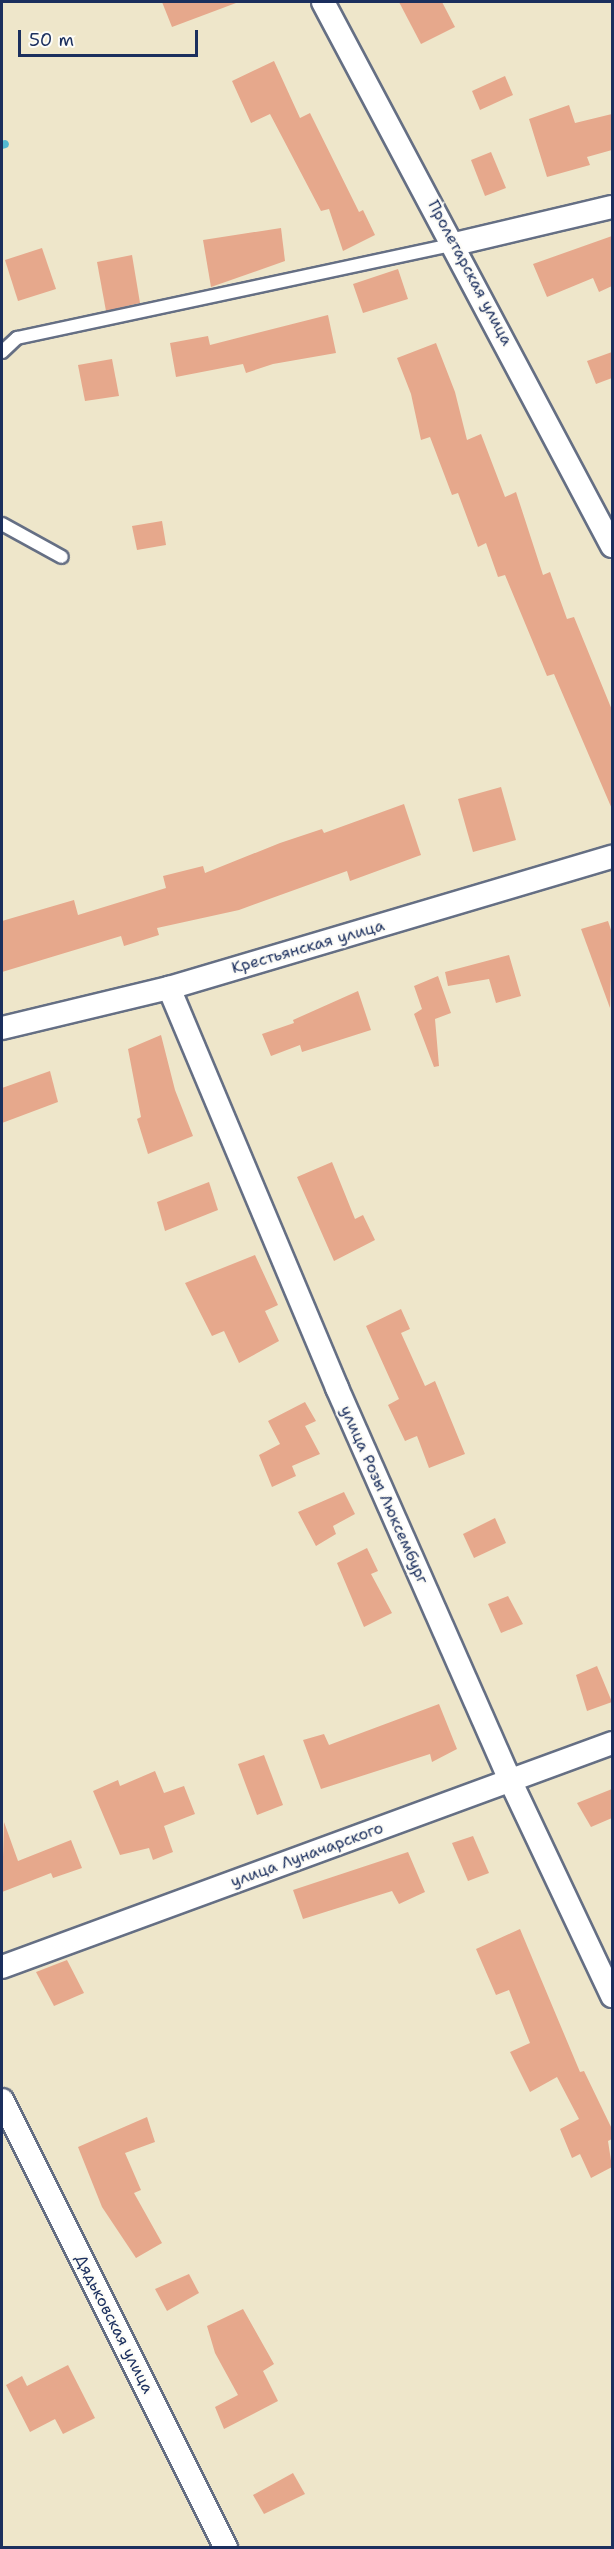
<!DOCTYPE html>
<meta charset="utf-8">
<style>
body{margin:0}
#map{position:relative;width:614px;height:2549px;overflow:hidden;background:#eee6ca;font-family:"Shantell Sans",sans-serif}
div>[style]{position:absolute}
.stream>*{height:8px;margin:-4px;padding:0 4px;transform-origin:4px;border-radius:4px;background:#55b9d3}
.building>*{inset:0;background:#e6a88c}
.roads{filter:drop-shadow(2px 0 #656f84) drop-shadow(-2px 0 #656f84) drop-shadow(0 2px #656f84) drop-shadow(0 -2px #656f84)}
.service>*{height:12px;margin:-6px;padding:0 6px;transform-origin:6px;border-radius:6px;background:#fff}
.minor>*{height:22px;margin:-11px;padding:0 11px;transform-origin:11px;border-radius:11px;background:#fff}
span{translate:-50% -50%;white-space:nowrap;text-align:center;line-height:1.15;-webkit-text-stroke:4.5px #fdfcf7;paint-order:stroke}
.street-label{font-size:16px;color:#1b2f5e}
.frame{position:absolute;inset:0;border:3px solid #1b2f5e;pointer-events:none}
.scale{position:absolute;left:18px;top:30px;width:180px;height:27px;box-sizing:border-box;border:3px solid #1b2f5e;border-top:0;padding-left:8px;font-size:18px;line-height:21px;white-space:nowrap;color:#1b2f5e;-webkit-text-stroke:4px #fdfcf7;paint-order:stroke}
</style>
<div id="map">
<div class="stream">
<i style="left:2px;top:145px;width:3px;rotate:-18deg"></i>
</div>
<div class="building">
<i style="clip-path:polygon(162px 2px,235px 2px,236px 3px,172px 27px)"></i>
<i style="clip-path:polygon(399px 2px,442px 2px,455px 27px,421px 44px)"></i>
<i style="clip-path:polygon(274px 61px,300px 118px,310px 113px,359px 212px,363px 210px,375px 235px,343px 251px,329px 209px,321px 211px,270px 114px,251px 123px,232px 81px)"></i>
<i style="clip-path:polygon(505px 76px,513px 95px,480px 110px,472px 91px)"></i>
<i style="clip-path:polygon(569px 105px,575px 123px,612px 114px,612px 150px,587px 157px,590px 165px,547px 177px,529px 119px)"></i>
<i style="clip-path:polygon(491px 152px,506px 188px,485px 196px,471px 160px)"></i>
<i style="clip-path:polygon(281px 228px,285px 261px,211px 287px,203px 240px)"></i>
<i style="clip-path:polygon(612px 236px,612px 286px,599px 292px,593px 278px,547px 297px,533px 264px)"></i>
<i style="clip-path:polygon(42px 248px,56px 289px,18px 301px,5px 260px)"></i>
<i style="clip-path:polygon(132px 255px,140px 303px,106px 311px,97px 262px)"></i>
<i style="clip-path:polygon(398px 269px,408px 299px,363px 313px,353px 284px)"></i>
<i style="clip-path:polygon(328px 315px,336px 353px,273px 364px,246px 373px,243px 364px,176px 377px,170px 343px,208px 336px,210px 345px)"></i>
<i style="clip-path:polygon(436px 343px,455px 392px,467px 440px,481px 434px,505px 497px,516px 492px,543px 575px,550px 572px,567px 619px,574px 617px,612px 710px,612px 809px,554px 674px,547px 676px,505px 575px,498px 577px,486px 543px,478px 547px,458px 493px,452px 495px,430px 437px,421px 440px,411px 394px,397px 358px)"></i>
<i style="clip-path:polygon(612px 352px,612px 378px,596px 384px,587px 361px)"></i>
<i style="clip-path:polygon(112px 359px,119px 396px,85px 401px,78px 365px)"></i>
<i style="clip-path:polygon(162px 521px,166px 545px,137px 550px,132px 526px)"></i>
<i style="clip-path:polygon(501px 787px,516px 840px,473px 852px,458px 799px)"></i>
<i style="clip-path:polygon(404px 804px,421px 855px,350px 881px,347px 871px,239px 910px,157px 928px,159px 935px,124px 946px,121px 936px,2px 972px,2px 921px,74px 900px,78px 915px,166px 888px,163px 876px,203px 866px,205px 873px,280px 843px,322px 829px,324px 833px)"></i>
<i style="clip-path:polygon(608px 921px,612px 933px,610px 1008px,581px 929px)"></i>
<i style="clip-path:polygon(509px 955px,521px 996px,496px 1003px,489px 979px,448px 986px,445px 972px)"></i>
<i style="clip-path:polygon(438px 976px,451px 1013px,435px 1019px,439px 1066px,434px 1067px,414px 1014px,422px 1009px,414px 986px)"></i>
<i style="clip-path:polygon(358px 991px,371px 1030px,302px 1052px,300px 1045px,271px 1056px,262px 1034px,294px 1023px,293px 1020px)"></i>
<i style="clip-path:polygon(161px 1035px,175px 1090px,193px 1136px,148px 1154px,137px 1119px,141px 1117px,128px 1049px)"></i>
<i style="clip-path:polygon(50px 1071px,58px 1102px,2px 1123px,2px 1088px)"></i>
<i style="clip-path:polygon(332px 1162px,355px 1219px,363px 1215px,375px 1240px,334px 1261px,297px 1177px)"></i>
<i style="clip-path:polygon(209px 1182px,218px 1210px,165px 1231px,157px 1202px)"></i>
<i style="clip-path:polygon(255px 1255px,278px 1305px,265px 1311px,279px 1341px,239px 1363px,224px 1331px,212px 1336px,185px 1283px)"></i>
<i style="clip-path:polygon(401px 1309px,410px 1329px,401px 1333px,425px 1386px,435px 1381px,465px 1454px,429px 1468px,417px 1436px,405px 1441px,388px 1405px,399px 1399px,366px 1326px)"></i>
<i style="clip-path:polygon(305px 1402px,316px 1421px,305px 1426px,320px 1454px,292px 1466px,296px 1476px,272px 1487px,259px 1455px,280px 1444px,268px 1421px)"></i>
<i style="clip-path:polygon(344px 1492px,355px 1514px,333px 1526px,336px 1534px,316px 1546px,298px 1512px)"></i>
<i style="clip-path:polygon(495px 1518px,506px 1543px,474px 1558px,463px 1534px)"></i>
<i style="clip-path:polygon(367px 1548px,378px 1571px,371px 1574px,392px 1613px,364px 1627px,337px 1563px)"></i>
<i style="clip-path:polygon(508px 1596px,523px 1624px,501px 1633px,488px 1604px)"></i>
<i style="clip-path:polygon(597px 1666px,612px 1702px,587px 1711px,576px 1675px)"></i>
<i style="clip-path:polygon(439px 1704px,457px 1749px,432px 1762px,430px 1754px,321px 1789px,303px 1740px,324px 1734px,329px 1745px)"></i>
<i style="clip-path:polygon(264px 1755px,283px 1805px,257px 1815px,238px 1764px)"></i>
<i style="clip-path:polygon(155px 1771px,164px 1793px,184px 1786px,195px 1814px,164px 1826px,173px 1852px,153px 1860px,149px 1848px,120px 1855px,93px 1791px,118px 1780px,120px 1786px)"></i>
<i style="clip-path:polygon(612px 1789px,612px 1818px,591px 1827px,577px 1803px)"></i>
<i style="clip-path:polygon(4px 1822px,18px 1861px,71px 1840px,82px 1868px,53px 1878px,51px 1873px,2px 1892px)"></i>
<i style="clip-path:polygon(473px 1836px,489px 1873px,468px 1881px,452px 1843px)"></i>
<i style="clip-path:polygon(408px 1852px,425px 1892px,399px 1904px,392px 1891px,303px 1919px,293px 1890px)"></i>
<i style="clip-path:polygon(520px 1929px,580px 2072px,584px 2071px,612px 2129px,612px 2139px,608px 2141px,612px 2167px,591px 2178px,580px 2154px,572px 2158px,560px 2129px,579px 2119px,557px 2077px,530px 2092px,510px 2052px,530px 2043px,509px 1990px,496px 1995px,476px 1949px)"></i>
<i style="clip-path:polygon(67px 1960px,84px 1993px,54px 2006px,36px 1972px)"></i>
<i style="clip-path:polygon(147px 2117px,155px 2142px,125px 2153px,141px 2190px,134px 2193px,162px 2243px,136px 2258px,102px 2207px,78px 2147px)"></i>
<i style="clip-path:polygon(189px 2274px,199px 2293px,167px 2311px,155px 2289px)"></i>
<i style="clip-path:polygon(243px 2309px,274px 2364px,263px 2371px,278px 2401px,224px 2429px,215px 2407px,238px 2395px,215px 2353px,207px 2326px)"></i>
<i style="clip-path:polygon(68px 2365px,95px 2418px,63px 2434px,55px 2419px,30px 2432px,6px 2385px,22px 2376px,27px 2386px)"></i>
<i style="clip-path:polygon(293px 2473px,305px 2494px,264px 2514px,253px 2495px)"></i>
</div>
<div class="roads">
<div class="service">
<i style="left:2px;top:352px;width:21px;rotate:-43deg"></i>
<i style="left:17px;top:338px;width:448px;rotate:-12.1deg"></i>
<i style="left:2px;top:524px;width:68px;rotate:28.8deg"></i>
</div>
<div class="minor">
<i style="left:323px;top:2px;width:616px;rotate:62.02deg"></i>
<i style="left:455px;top:244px;width:161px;rotate:-13.3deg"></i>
<i style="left:169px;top:988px;width:434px;rotate:67.2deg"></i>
<i style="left:337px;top:1388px;width:428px;rotate:66.2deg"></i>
<i style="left:510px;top:1780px;width:239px;rotate:64.7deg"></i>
<i style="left:2px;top:1028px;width:172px;rotate:-13.5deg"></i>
<i style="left:169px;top:988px;width:462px;rotate:-16.5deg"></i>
<i style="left:2px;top:1967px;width:650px;rotate:-20.16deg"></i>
<i style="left:2px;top:2100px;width:501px;rotate:63.43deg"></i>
</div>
</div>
<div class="street-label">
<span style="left:470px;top:273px;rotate:62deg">Пролетарская улица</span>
<span style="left:308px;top:947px;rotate:-16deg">Крестьянская улица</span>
<span style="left:384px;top:1495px;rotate:66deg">улица Розы Люксембург</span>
<span style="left:307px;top:1855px;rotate:-20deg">улица Луначарского</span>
<span style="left:114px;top:2324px;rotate:63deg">Дядьковская улица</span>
</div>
<div class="frame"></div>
<div class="scale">50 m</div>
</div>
